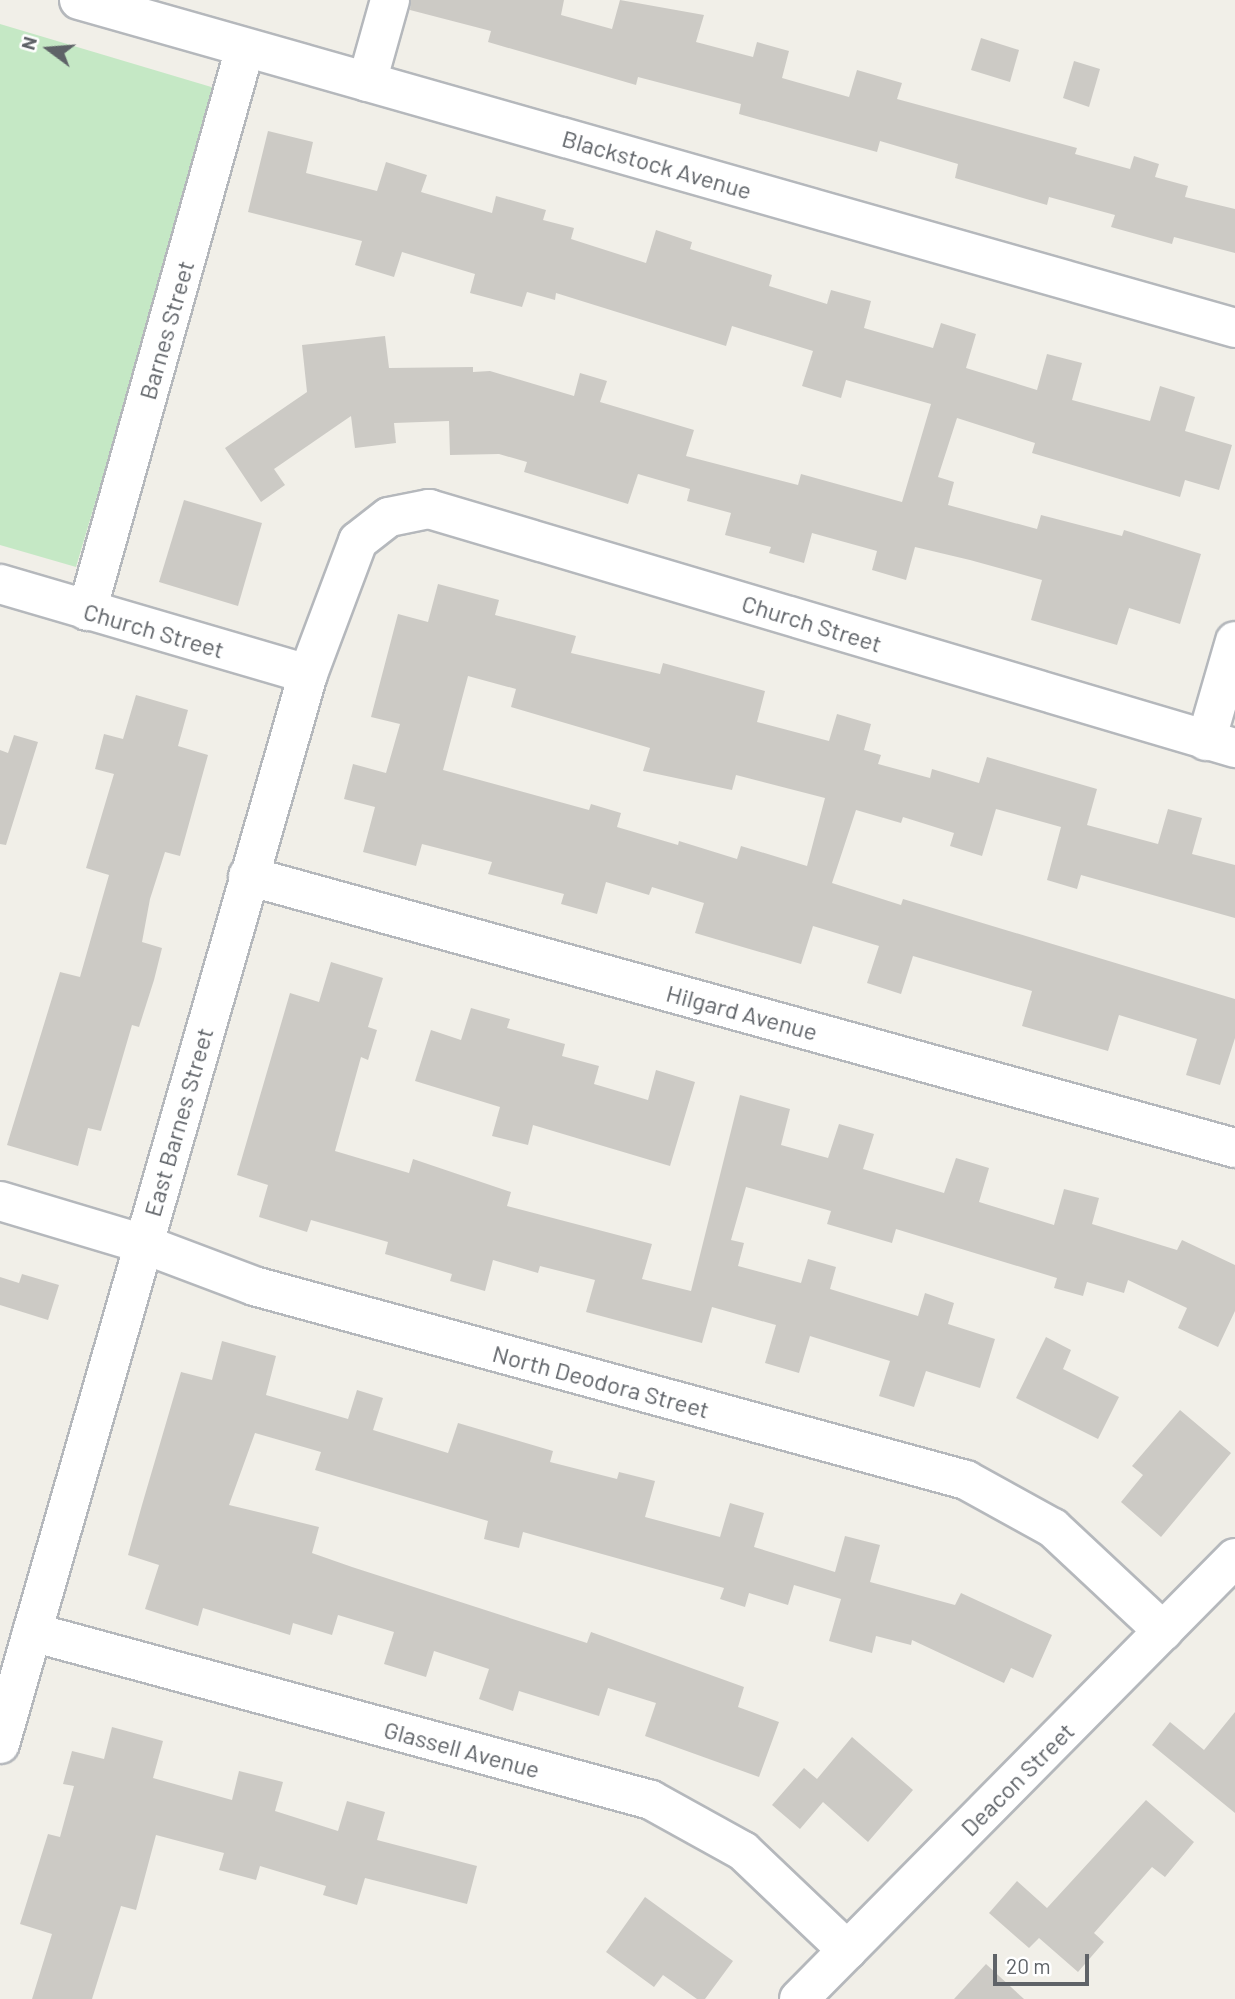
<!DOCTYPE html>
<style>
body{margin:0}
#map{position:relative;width:1235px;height:1999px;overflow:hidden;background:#f1efe8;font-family:Barlow,sans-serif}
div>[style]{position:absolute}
.green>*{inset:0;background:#c5e8c5}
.building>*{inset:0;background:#cccac5}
.roads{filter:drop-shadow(2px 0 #b5b8bc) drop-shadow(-2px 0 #b5b8bc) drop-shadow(0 2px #b5b8bc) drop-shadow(0 -2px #b5b8bc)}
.minor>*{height:38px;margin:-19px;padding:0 19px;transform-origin:19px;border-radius:19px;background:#fff}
span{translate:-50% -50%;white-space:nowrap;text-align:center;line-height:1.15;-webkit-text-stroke:7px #fff;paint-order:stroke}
.street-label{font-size:24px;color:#5f6368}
.north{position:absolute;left:14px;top:14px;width:70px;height:70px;-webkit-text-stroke:5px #fff;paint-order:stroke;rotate:286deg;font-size:19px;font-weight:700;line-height:28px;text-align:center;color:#5f6368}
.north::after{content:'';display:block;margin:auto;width:24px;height:32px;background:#5f6368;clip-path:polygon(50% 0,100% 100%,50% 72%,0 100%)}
.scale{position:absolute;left:993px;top:1954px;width:96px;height:32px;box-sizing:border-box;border:4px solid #5f6368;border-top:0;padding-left:9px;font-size:21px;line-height:24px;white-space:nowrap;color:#5f6368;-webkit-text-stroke:5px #fff;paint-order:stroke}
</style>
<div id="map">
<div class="green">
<i style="clip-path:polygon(0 24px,218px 89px,76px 567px,0 545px)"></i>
</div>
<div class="building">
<i style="clip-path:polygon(411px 0,564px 0,561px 15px,612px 29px,620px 0,704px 15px,696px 42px,753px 57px,757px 42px,789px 51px,782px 78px,849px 97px,857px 70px,902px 83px,897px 99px,1077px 148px,1075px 154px,1130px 169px,1134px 156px,1159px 164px,1155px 177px,1188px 186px,1185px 197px,1235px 209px,1235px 253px,1174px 237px,1172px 244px,1111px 227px,1115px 215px,1049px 197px,1047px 205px,955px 178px,958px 164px,880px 141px,877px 152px,739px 114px,741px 104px,638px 77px,636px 85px,488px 42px,491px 31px,410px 10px)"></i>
<i style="clip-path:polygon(981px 38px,1019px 50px,1010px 82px,971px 70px)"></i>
<i style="clip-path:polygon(1074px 61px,1100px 69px,1089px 107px,1063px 98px)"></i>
<i style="clip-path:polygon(268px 131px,313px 142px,306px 173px,377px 191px,386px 162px,427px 175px,421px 192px,492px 213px,496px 196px,546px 210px,543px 220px,574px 228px,571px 239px,646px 263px,656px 230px,692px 242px,690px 249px,772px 275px,769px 286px,827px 304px,831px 290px,871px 301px,864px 328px,933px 348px,941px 323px,976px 334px,966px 368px,1037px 390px,1047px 354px,1082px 363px,1072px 400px,1150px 421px,1160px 386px,1195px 397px,1185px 431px,1232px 445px,1219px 490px,1185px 480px,1180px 497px,1032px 453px,1035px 443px,957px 418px,938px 477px,954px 482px,948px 505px,1037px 529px,1041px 515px,1122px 536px,1124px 530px,1201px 554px,1180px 624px,1129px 608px,1117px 645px,1031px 620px,1042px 580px,970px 560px,915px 547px,906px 580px,872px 570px,877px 551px,812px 533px,804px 563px,769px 553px,771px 547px,725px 535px,731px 513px,687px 501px,690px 489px,638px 474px,628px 504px,524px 472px,527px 462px,499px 454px,450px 455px,449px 421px,394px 423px,396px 443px,355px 448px,351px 416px,274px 469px,285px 485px,261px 502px,225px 448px,307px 392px,302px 345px,385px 336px,389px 368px,473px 367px,473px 372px,490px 371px,574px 396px,580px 373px,607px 381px,600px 402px,694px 430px,686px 456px,798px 485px,801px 474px,902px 502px,931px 404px,846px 380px,841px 398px,802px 386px,813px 351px,732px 326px,726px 346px,556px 293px,555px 300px,527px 292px,522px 307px,470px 293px,475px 274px,402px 252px,394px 277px,355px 265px,362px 241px,248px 212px)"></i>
<i style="clip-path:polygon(184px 500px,262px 523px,238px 606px,159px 582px)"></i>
<i style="clip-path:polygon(evenodd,438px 584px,499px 600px,495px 615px,576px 636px,571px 653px,660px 674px,663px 663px,765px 691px,757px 722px,829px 741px,837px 714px,871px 724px,864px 750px,881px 755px,878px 764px,930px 778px,932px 769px,979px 783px,987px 757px,1097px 789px,1087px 825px,1158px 844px,1168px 809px,1202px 818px,1192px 854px,1235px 865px,1235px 918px,1081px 875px,1077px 889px,1047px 880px,1061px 827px,996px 809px,982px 856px,950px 846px,954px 833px,903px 817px,901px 823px,856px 810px,832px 883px,901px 905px,903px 899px,1235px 999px,1235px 1038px,1220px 1085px,1186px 1075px,1197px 1039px,1119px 1015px,1108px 1051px,1022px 1026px,1032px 991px,913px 956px,901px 994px,867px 983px,879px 946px,813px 926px,801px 964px,695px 933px,704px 903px,652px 887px,649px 895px,606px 882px,597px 914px,561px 904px,564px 894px,488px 874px,492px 862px,422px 844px,416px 866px,363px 852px,375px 807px,344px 799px,353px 764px,386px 773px,400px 724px,371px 717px,398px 614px,428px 622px,438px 584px,468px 676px,516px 689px,511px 707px,650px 748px,643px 771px,732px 790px,736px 775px,825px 798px,807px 866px,741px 846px,737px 859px,679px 841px,678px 845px,617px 827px,621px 813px,591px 804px,589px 810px,443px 770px,468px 676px)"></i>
<i style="clip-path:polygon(136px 695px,188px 710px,178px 746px,208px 755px,180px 856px,165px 852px,150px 899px,142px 942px,162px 948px,154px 980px,139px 1027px,132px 1025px,101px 1131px,88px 1128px,78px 1166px,7px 1145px,60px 972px,80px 977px,109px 875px,86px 868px,114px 774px,95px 769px,104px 734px,123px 739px)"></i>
<i style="clip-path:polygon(14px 735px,38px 742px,6px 845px,0 844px,0 750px,8px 753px)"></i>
<i style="clip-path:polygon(331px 962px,383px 978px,368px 1027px,377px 1030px,368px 1060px,361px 1057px,335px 1151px,409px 1173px,413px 1159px,511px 1192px,507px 1206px,652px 1244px,642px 1279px,691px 1291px,740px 1095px,790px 1109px,781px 1145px,828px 1158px,839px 1124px,874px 1134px,863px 1169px,944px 1193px,956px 1158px,989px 1168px,979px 1202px,1054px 1225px,1064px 1189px,1099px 1198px,1092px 1224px,1177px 1250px,1182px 1240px,1235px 1265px,1235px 1311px,1218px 1347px,1178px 1328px,1187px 1308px,1128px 1280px,1124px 1293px,1087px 1282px,1083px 1296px,1054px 1288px,1057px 1278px,896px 1229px,892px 1243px,827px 1224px,831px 1211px,746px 1187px,731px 1240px,744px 1243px,738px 1266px,801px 1283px,808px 1259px,836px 1267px,830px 1289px,918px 1316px,925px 1293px,954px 1303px,948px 1324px,995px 1339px,980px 1388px,926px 1371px,914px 1407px,879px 1396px,890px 1361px,810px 1336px,799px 1373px,765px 1363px,776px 1325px,712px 1307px,702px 1343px,586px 1312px,595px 1280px,540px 1266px,538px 1273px,493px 1260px,485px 1291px,450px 1281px,452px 1274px,385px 1254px,388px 1242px,311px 1220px,307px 1232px,259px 1217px,268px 1185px,237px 1175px,290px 993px,319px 1002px)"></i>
<i style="clip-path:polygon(471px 1008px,510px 1019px,507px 1028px,565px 1044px,562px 1056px,599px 1066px,594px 1084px,648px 1100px,656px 1070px,695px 1082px,670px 1166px,533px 1125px,528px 1145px,492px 1136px,500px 1107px,415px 1081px,431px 1030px,461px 1040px)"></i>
<i style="clip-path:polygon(22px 1274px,59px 1285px,48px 1320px,0 1305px,0 1277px,19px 1283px)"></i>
<i style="clip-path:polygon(1046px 1337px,1071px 1350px,1063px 1369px,1119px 1397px,1098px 1439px,1016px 1398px)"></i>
<i style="clip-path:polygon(222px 1341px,276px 1356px,266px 1395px,348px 1419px,357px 1390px,383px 1398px,373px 1430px,448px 1453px,458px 1423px,553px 1451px,550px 1462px,617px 1479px,619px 1472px,655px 1481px,645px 1517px,720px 1537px,730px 1503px,764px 1513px,754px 1547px,835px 1572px,845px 1536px,880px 1545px,870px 1582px,955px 1605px,961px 1593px,1052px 1635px,1033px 1678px,1011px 1668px,1004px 1683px,912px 1640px,911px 1645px,876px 1636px,872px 1653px,829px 1641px,841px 1599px,794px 1585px,788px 1605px,749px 1593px,745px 1607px,720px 1599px,724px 1588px,523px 1532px,519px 1548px,484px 1539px,488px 1521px,315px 1470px,321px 1452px,255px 1433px,229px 1505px,319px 1527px,312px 1553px,352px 1567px,587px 1643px,591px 1632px,744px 1687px,738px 1707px,779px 1722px,759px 1777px,645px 1736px,656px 1703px,608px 1688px,599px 1716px,519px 1691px,513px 1711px,479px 1699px,489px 1669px,434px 1651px,426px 1677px,384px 1664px,394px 1632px,338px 1615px,332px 1635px,293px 1623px,290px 1635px,203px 1608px,198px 1626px,145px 1609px,159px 1565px,128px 1555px,142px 1505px,181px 1372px,212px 1380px)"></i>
<i style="clip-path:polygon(1180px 1410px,1231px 1453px,1161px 1537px,1121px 1502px,1143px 1475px,1132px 1466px)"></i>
<i style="clip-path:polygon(1235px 1712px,1235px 1813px,1152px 1745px,1170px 1722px,1204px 1750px)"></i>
<i style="clip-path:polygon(112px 1727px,163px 1741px,153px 1778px,232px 1800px,239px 1771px,283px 1782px,275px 1811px,338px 1831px,347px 1801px,385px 1812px,377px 1840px,477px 1866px,467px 1904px,365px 1878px,357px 1905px,323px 1895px,326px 1886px,260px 1866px,256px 1880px,219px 1870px,224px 1853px,156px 1835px,136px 1910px,121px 1906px,92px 1999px,32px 1999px,52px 1934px,20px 1924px,48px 1834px,60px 1837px,74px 1786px,63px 1784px,72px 1751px,104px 1759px)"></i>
<i style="clip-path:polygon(852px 1737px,913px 1790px,868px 1842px,823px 1802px,800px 1829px,772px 1805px,804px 1768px,817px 1779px)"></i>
<i style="clip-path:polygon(1146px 1800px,1194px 1842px,1165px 1877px,1152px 1867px,1094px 1933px,1104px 1942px,1078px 1972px,1039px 1938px,1029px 1948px,989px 1913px,1017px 1881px,1047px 1908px)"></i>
<i style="clip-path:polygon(645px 1897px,733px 1961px,705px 1999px,697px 1999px,663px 1975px,654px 1987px,606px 1952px)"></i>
<i style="clip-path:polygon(986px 1964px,1024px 1999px,954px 1999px)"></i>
</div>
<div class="roads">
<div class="minor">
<i style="left:79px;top:0;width:1202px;rotate:15.84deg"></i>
<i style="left:367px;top:82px;width:85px;rotate:-74.3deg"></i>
<i style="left:0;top:584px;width:321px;rotate:16.3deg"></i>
<i style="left:87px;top:611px;width:585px;rotate:-74.32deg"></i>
<i style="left:1206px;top:741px;width:104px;rotate:-73.8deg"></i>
<i style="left:248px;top:876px;width:1024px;rotate:15.41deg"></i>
<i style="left:0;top:1201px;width:149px;rotate:16.7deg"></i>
<i style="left:143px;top:1244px;width:119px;rotate:20.7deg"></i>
<i style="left:254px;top:1286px;width:738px;rotate:15.24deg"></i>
<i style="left:966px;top:1480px;width:99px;rotate:28.9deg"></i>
<i style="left:1053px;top:1528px;width:151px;rotate:43.1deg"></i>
<i style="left:32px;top:1632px;width:641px;rotate:15.18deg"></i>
<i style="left:651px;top:1800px;width:105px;rotate:29deg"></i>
<i style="left:743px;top:1851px;width:144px;rotate:43.6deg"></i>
<i style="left:0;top:1744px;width:1113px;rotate:-73.94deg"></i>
<i style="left:308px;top:674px;width:142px;rotate:-69.4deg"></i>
<i style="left:358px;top:541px;width:39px;rotate:-38deg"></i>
<i style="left:389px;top:517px;width:41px;rotate:-11.3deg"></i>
<i style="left:429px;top:509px;width:841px;rotate:16.52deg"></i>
<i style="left:799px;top:1999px;width:620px;rotate:-45.33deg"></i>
</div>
</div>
<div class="street-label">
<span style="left:657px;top:164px;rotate:16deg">Blackstock Avenue</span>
<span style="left:166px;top:330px;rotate:-74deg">Barnes Street</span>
<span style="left:812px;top:623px;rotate:17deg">Church Street</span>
<span style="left:154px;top:630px;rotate:16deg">Church Street</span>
<span style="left:742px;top:1012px;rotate:15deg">Hilgard Avenue</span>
<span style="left:178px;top:1122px;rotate:-74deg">East Barnes Street</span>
<span style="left:601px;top:1381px;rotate:15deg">North Deodora Street</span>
<span style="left:462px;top:1749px;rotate:15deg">Glassell Avenue</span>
<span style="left:1017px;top:1779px;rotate:-45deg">Deacon Street</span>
</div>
<div class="north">N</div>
<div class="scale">20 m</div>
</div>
